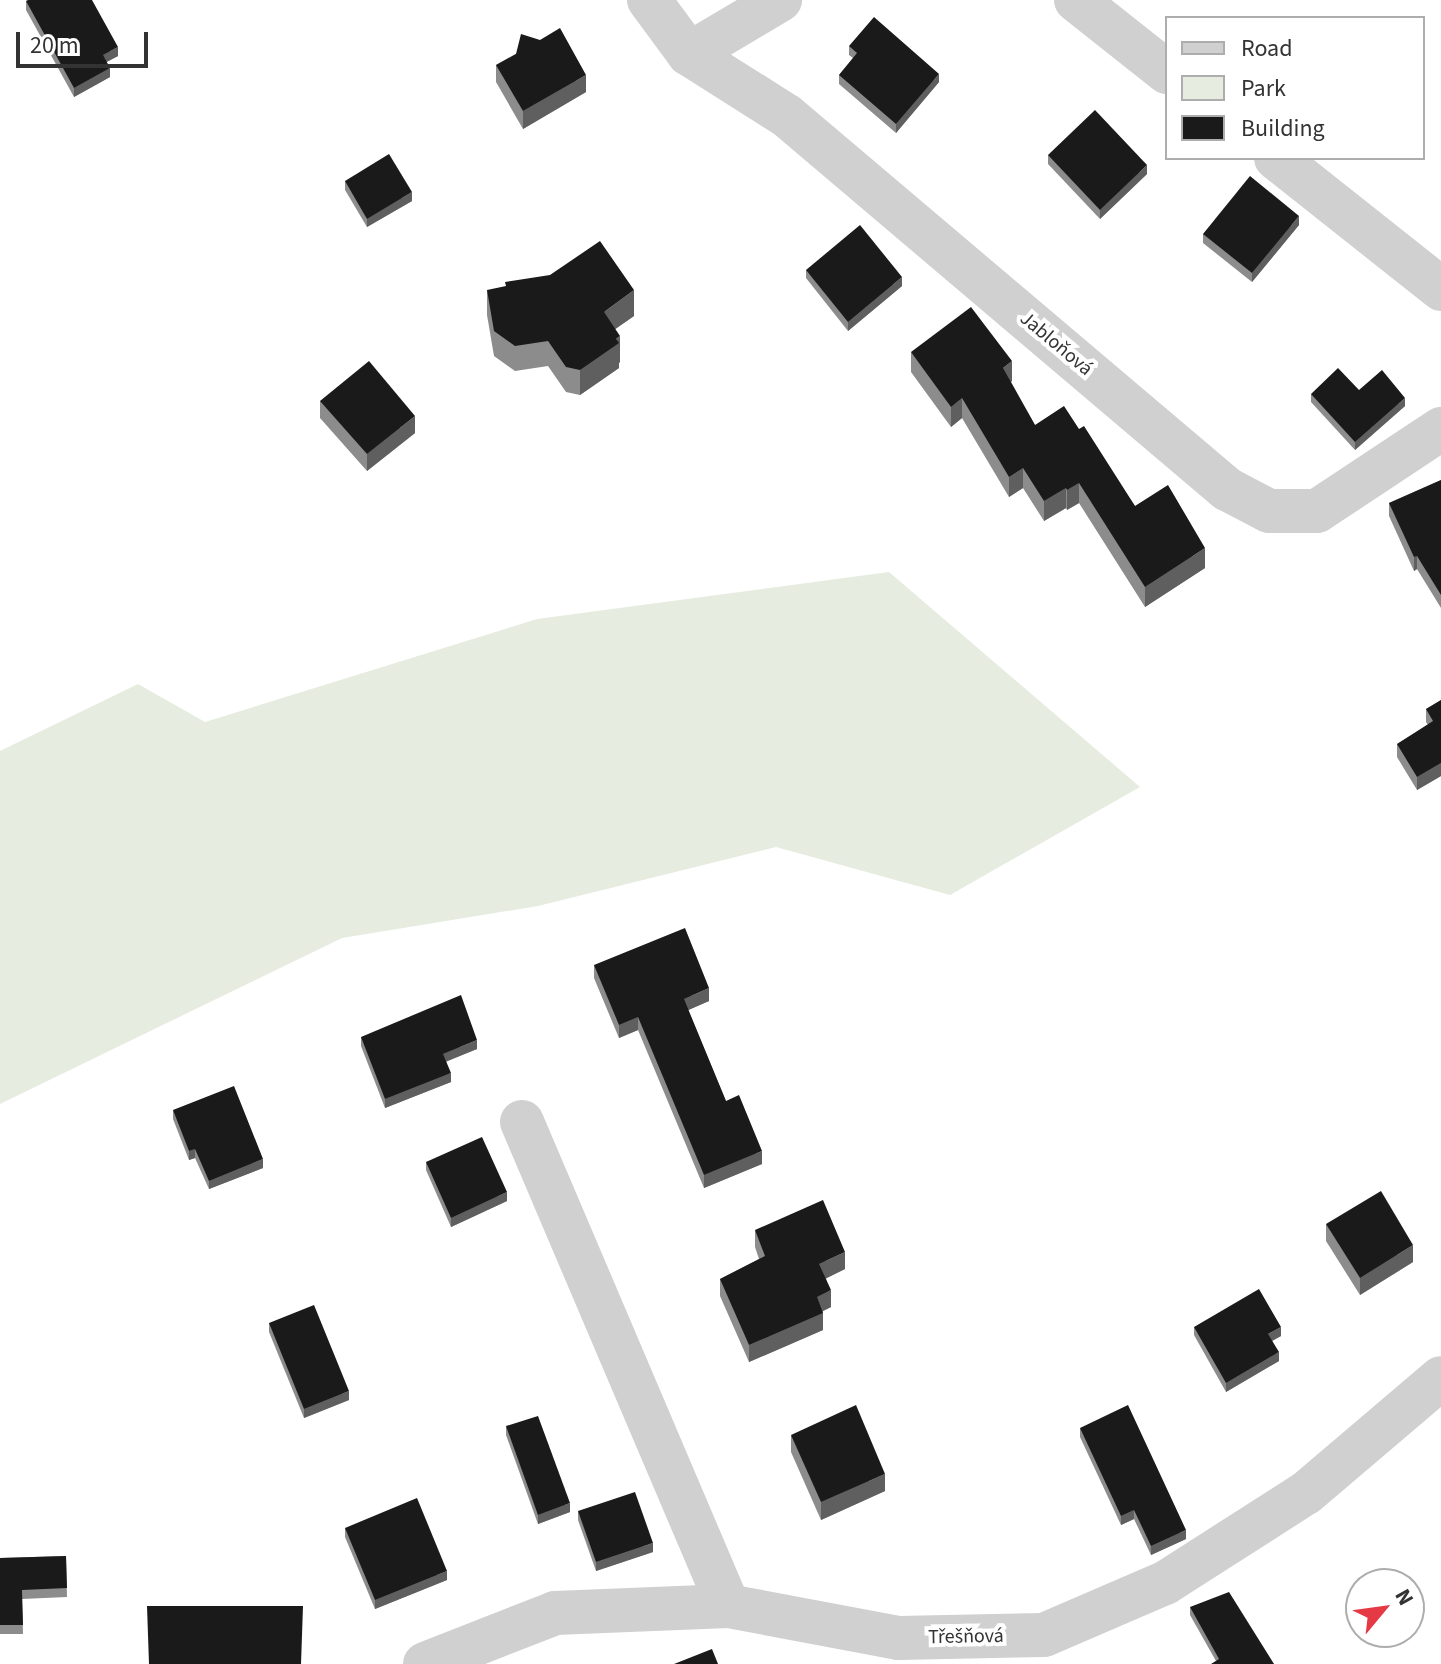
<!DOCTYPE html>
<meta charset="utf-8">
<style>
body{margin:0}
#map{position:relative;width:1441px;height:1664px;overflow:hidden;background:#fff;font-family:"Source Sans 3",sans-serif}
div>[style]{position:absolute}
.green>*{inset:0;background:#e6ecdf}
.minor>*{height:44px;margin:-22px;padding:0 22px;transform-origin:22px;border-radius:22px;background:#d0d0d0}
.wall>*{inset:0;background:#8c8c8c}
.shaded-wall>*{inset:0;background:#5f5f5f}
.building>*{inset:0;background:#1a1a1a}
span{translate:-50% -50%;white-space:nowrap;text-align:center;line-height:1.15;-webkit-text-stroke:8px #fff;paint-order:stroke}
.street-label{font-size:20px;color:#333}
.legend{position:absolute;left:1165px;top:16px;width:260px;height:144px;box-sizing:border-box;background:#fff;border:2px solid #adadad;margin:0;padding:10px 14px;list-style:none;font-size:24px;color:#333}
.legend li{display:flex;align-items:center;gap:16px;height:40px}
.legend b{width:40px;border:2px solid #adadad}
.north{position:absolute;left:1345px;top:1568px;width:80px;height:80px;box-sizing:border-box;background:#fff;border:2px solid #adadad;border-radius:50%;rotate:61deg;font-size:22px;font-weight:700;line-height:32px;text-align:center;color:#333}
.north::after{content:'';display:block;margin:auto;width:28px;height:36px;background:#e63946;clip-path:polygon(50% 0,100% 100%,50% 72%,0 100%)}
.scale{position:absolute;left:16px;top:32px;width:132px;height:36px;box-sizing:border-box;border:4px solid #333;border-top:0;padding-left:10px;font-size:24px;line-height:28px;white-space:nowrap;color:#333;-webkit-text-stroke:6px #fff;paint-order:stroke}
</style>
<div id="map">
<div class="green">
<i style="clip-path:polygon(889px 572px,1140px 787px,950px 895px,776px 847px,538px 906px,342px 938px,0 1104px,0 751px,138px 684px,205px 722px,537px 619px)"></i>
</div>
<div class="minor">
<i style="left:649px;top:0;width:67px;rotate:53.5deg"></i>
<i style="left:689px;top:54px;width:116px;rotate:32.3deg"></i>
<i style="left:787px;top:116px;width:577px;rotate:40.29deg"></i>
<i style="left:1227px;top:489px;width:47px;rotate:27.6deg"></i>
<i style="left:1269px;top:511px;width:48px"></i>
<i style="left:1317px;top:511px;width:149px;rotate:-33.5deg"></i>
<i style="left:1076px;top:0;width:116px;rotate:38.4deg"></i>
<i style="left:689px;top:54px;width:106px;rotate:-30.7deg"></i>
<i style="left:1276px;top:158px;width:211px;rotate:38.4deg"></i>
<i style="left:522px;top:1122px;width:526px;rotate:66.94deg"></i>
<i style="left:425px;top:1664px;width:140px;rotate:-21.4deg"></i>
<i style="left:555px;top:1613px;width:173px;rotate:-2.3deg"></i>
<i style="left:728px;top:1606px;width:174px;rotate:10.6deg"></i>
<i style="left:899px;top:1638px;width:145px;rotate:-1.2deg"></i>
<i style="left:1044px;top:1635px;width:132px;rotate:-23.3deg"></i>
<i style="left:1165px;top:1583px;width:167px;rotate:-32.6deg"></i>
<i style="left:1306px;top:1493px;width:177px;rotate:-40.4deg"></i>
</div>
<div class="wall">
<i style="clip-path:polygon(26px 1px,118px 56px,106px 62px,110px 77px,74px 97px,26px 10px)"></i>
<i style="clip-path:polygon(540px 40px,586px 92px,523px 129px,496px 82px,496px 65px)"></i>
<i style="clip-path:polygon(849px 46px,939px 82px,896px 133px,839px 84px,839px 75px,853px 58px,849px 55px)"></i>
<i style="clip-path:polygon(1048px 155px,1147px 174px,1100px 219px,1048px 164px)"></i>
<i style="clip-path:polygon(345px 181px,412px 201px,367px 227px,345px 190px)"></i>
<i style="clip-path:polygon(1299px 225px,1252px 282px,1203px 243px,1203px 234px)"></i>
<i style="clip-path:polygon(806px 270px,902px 286px,848px 331px,806px 278px)"></i>
<i style="clip-path:polygon(487px 290px,634px 316px,615px 329px,620px 362px,619px 363px,619px 368px,580px 395px,566px 392px,548px 366px,515px 371px,494px 356px,487px 315px)"></i>
<i style="clip-path:polygon(911px 352px,1012px 381px,1011px 382px,1035px 425px,1079px 429px,1135px 506px,1205px 568px,1145px 607px,1079px 503px,1067px 510px,1066px 508px,1044px 521px,1023px 488px,1009px 497px,962px 418px,951px 427px,911px 372px)"></i>
<i style="clip-path:polygon(1359px 390px,1405px 406px,1355px 450px,1311px 402px,1311px 394px)"></i>
<i style="clip-path:polygon(320px 401px,415px 433px,367px 471px,320px 418px)"></i>
<i style="clip-path:polygon(1441px 480px,1441px 608px,1417px 569px,1414px 571px,1389px 516px,1389px 503px)"></i>
<i style="clip-path:polygon(1441px 700px,1441px 776px,1417px 790px,1397px 757px,1397px 744px,1428px 725px,1426px 722px,1426px 709px)"></i>
<i style="clip-path:polygon(594px 965px,709px 1001px,688px 1010px,726px 1101px,762px 1164px,704px 1188px,638px 1030px,619px 1038px,594px 978px)"></i>
<i style="clip-path:polygon(361px 1037px,477px 1049px,446px 1061px,451px 1082px,385px 1108px,361px 1046px)"></i>
<i style="clip-path:polygon(173px 1110px,263px 1168px,209px 1189px,195px 1158px,189px 1160px,173px 1119px)"></i>
<i style="clip-path:polygon(426px 1162px,507px 1201px,451px 1227px,426px 1170px)"></i>
<i style="clip-path:polygon(1326px 1224px,1413px 1262px,1360px 1295px,1326px 1241px)"></i>
<i style="clip-path:polygon(755px 1230px,845px 1269px,826px 1278px,831px 1307px,823px 1311px,823px 1330px,749px 1362px,720px 1296px,720px 1279px,759px 1259px,755px 1247px)"></i>
<i style="clip-path:polygon(269px 1323px,349px 1400px,304px 1418px,269px 1332px)"></i>
<i style="clip-path:polygon(1194px 1327px,1281px 1336px,1272px 1341px,1279px 1361px,1226px 1392px,1194px 1335px)"></i>
<i style="clip-path:polygon(506px 1426px,570px 1512px,538px 1524px,506px 1435px)"></i>
<i style="clip-path:polygon(1080px 1428px,1186px 1539px,1151px 1555px,1134px 1519px,1121px 1525px,1080px 1437px)"></i>
<i style="clip-path:polygon(791px 1435px,885px 1491px,821px 1520px,791px 1452px)"></i>
<i style="clip-path:polygon(578px 1511px,653px 1552px,596px 1571px,578px 1520px)"></i>
<i style="clip-path:polygon(345px 1528px,447px 1580px,375px 1609px,345px 1537px)"></i>
<i style="clip-path:polygon(66px 1556px,67px 1597px,22px 1599px,23px 1634px,0 1634px,0 1558px)"></i>
<i style="clip-path:polygon(1190px 1607px,1274px 1664px,1216px 1661px,1190px 1615px)"></i>
</div>
<div class="shaded-wall">
<i style="clip-path:polygon(118px 47px,118px 56px,103px 64px,103px 55px)"></i>
<i style="clip-path:polygon(110px 68px,110px 77px,74px 97px,74px 88px)"></i>
<i style="clip-path:polygon(939px 74px,939px 82px,896px 133px,896px 124px)"></i>
<i style="clip-path:polygon(586px 75px,586px 92px,523px 129px,523px 111px)"></i>
<i style="clip-path:polygon(1147px 165px,1147px 174px,1100px 219px,1100px 210px)"></i>
<i style="clip-path:polygon(412px 192px,412px 201px,367px 227px,367px 219px)"></i>
<i style="clip-path:polygon(1299px 216px,1299px 225px,1252px 282px,1252px 273px)"></i>
<i style="clip-path:polygon(902px 277px,902px 286px,848px 331px,848px 322px)"></i>
<i style="clip-path:polygon(634px 290px,634px 316px,604px 337px,604px 312px)"></i>
<i style="clip-path:polygon(620px 336px,620px 362px,619px 363px,619px 368px,580px 395px,580px 370px)"></i>
<i style="clip-path:polygon(1012px 361px,1012px 381px,1003px 388px,1003px 368px)"></i>
<i style="clip-path:polygon(962px 398px,962px 418px,951px 427px,951px 407px)"></i>
<i style="clip-path:polygon(1405px 398px,1405px 406px,1355px 450px,1355px 442px)"></i>
<i style="clip-path:polygon(415px 416px,415px 433px,367px 471px,367px 454px)"></i>
<i style="clip-path:polygon(1023px 468px,1023px 488px,1009px 497px,1009px 477px)"></i>
<i style="clip-path:polygon(1079px 483px,1079px 503px,1067px 510px,1067px 490px)"></i>
<i style="clip-path:polygon(1066px 488px,1066px 508px,1044px 521px,1044px 501px)"></i>
<i style="clip-path:polygon(1205px 548px,1205px 568px,1145px 607px,1145px 587px)"></i>
<i style="clip-path:polygon(1417px 556px,1417px 569px,1414px 571px,1414px 557px)"></i>
<i style="clip-path:polygon(1441px 763px,1441px 776px,1417px 790px,1417px 777px)"></i>
<i style="clip-path:polygon(709px 988px,709px 1001px,684px 1012px,684px 999px)"></i>
<i style="clip-path:polygon(638px 1017px,638px 1030px,619px 1038px,619px 1025px)"></i>
<i style="clip-path:polygon(477px 1040px,477px 1049px,443px 1063px,443px 1054px)"></i>
<i style="clip-path:polygon(451px 1073px,451px 1082px,385px 1108px,385px 1099px)"></i>
<i style="clip-path:polygon(195px 1149px,195px 1158px,189px 1160px,189px 1151px)"></i>
<i style="clip-path:polygon(762px 1151px,762px 1164px,704px 1188px,704px 1175px)"></i>
<i style="clip-path:polygon(263px 1159px,263px 1168px,209px 1189px,209px 1181px)"></i>
<i style="clip-path:polygon(507px 1192px,507px 1201px,451px 1227px,451px 1218px)"></i>
<i style="clip-path:polygon(1413px 1245px,1413px 1262px,1360px 1295px,1360px 1278px)"></i>
<i style="clip-path:polygon(845px 1252px,845px 1269px,819px 1282px,819px 1264px)"></i>
<i style="clip-path:polygon(831px 1290px,831px 1307px,817px 1314px,817px 1297px)"></i>
<i style="clip-path:polygon(823px 1313px,823px 1330px,749px 1362px,749px 1345px)"></i>
<i style="clip-path:polygon(1281px 1327px,1281px 1336px,1268px 1343px,1268px 1334px)"></i>
<i style="clip-path:polygon(1279px 1352px,1279px 1361px,1226px 1392px,1226px 1383px)"></i>
<i style="clip-path:polygon(349px 1391px,349px 1400px,304px 1418px,304px 1409px)"></i>
<i style="clip-path:polygon(885px 1474px,885px 1491px,821px 1520px,821px 1502px)"></i>
<i style="clip-path:polygon(570px 1503px,570px 1512px,538px 1524px,538px 1515px)"></i>
<i style="clip-path:polygon(1134px 1510px,1134px 1519px,1121px 1525px,1121px 1516px)"></i>
<i style="clip-path:polygon(1186px 1530px,1186px 1539px,1151px 1555px,1151px 1546px)"></i>
<i style="clip-path:polygon(653px 1543px,653px 1552px,596px 1571px,596px 1562px)"></i>
<i style="clip-path:polygon(447px 1571px,447px 1580px,375px 1609px,375px 1600px)"></i>
</div>
<div class="building">
<i style="clip-path:polygon(28px 0,92px 0,118px 47px,103px 55px,110px 68px,74px 88px,26px 1px)"></i>
<i style="clip-path:polygon(874px 17px,939px 74px,896px 124px,839px 75px,857px 53px,849px 46px)"></i>
<i style="clip-path:polygon(560px 28px,586px 75px,523px 111px,496px 65px,516px 54px,521px 34px,540px 40px)"></i>
<i style="clip-path:polygon(1095px 110px,1147px 165px,1100px 210px,1048px 155px)"></i>
<i style="clip-path:polygon(389px 154px,412px 192px,367px 219px,345px 181px)"></i>
<i style="clip-path:polygon(1250px 176px,1299px 216px,1252px 273px,1203px 234px)"></i>
<i style="clip-path:polygon(860px 225px,902px 277px,848px 322px,806px 270px)"></i>
<i style="clip-path:polygon(600px 241px,634px 290px,604px 312px,620px 336px,616px 339px,619px 343px,580px 370px,566px 367px,548px 341px,515px 346px,494px 331px,487px 290px,506px 286px,505px 282px,550px 275px)"></i>
<i style="clip-path:polygon(971px 307px,1012px 361px,1003px 368px,1035px 425px,1064px 406px,1079px 429px,1084px 426px,1135px 506px,1168px 485px,1205px 548px,1145px 587px,1079px 483px,1067px 490px,1066px 488px,1044px 501px,1023px 468px,1009px 477px,962px 398px,951px 407px,911px 352px)"></i>
<i style="clip-path:polygon(369px 361px,415px 416px,367px 454px,320px 401px)"></i>
<i style="clip-path:polygon(1338px 368px,1359px 390px,1382px 370px,1405px 398px,1355px 442px,1311px 394px)"></i>
<i style="clip-path:polygon(1441px 480px,1441px 595px,1417px 556px,1414px 557px,1389px 503px)"></i>
<i style="clip-path:polygon(1441px 700px,1441px 763px,1417px 777px,1397px 744px,1433px 721px,1426px 709px)"></i>
<i style="clip-path:polygon(685px 928px,709px 988px,684px 999px,726px 1101px,739px 1095px,762px 1151px,704px 1175px,638px 1017px,619px 1025px,594px 965px)"></i>
<i style="clip-path:polygon(461px 995px,477px 1040px,443px 1054px,451px 1073px,385px 1099px,361px 1037px)"></i>
<i style="clip-path:polygon(234px 1086px,263px 1159px,209px 1181px,195px 1149px,189px 1151px,173px 1110px)"></i>
<i style="clip-path:polygon(482px 1137px,507px 1192px,451px 1218px,426px 1162px)"></i>
<i style="clip-path:polygon(1381px 1191px,1413px 1245px,1360px 1278px,1326px 1224px)"></i>
<i style="clip-path:polygon(823px 1200px,845px 1252px,819px 1264px,831px 1290px,817px 1297px,823px 1313px,749px 1345px,720px 1279px,765px 1256px,755px 1230px)"></i>
<i style="clip-path:polygon(1259px 1289px,1281px 1327px,1268px 1334px,1279px 1352px,1226px 1383px,1194px 1327px)"></i>
<i style="clip-path:polygon(314px 1305px,349px 1391px,304px 1409px,269px 1323px)"></i>
<i style="clip-path:polygon(856px 1405px,885px 1474px,821px 1502px,791px 1435px)"></i>
<i style="clip-path:polygon(1128px 1405px,1186px 1530px,1151px 1546px,1134px 1510px,1121px 1516px,1080px 1428px)"></i>
<i style="clip-path:polygon(538px 1416px,570px 1503px,538px 1515px,506px 1426px)"></i>
<i style="clip-path:polygon(635px 1492px,653px 1543px,596px 1562px,578px 1511px)"></i>
<i style="clip-path:polygon(417px 1498px,447px 1571px,375px 1600px,345px 1528px)"></i>
<i style="clip-path:polygon(66px 1556px,67px 1588px,22px 1590px,23px 1625px,0 1625px,0 1558px)"></i>
<i style="clip-path:polygon(1229px 1592px,1274px 1664px,1211px 1664px,1219px 1659px,1190px 1607px)"></i>
<i style="clip-path:polygon(147px 1606px,303px 1606px,301px 1664px,149px 1664px)"></i>
<i style="clip-path:polygon(712px 1649px,718px 1664px,674px 1664px)"></i>
</div>
<div class="street-label">
<span style="left:1056px;top:344px;rotate:40deg">Jabloňová</span>
<span style="left:966px;top:1637px;rotate:-1deg">Třešňová</span>
</div>
<ul class="legend">
<li><b style="height:10px;background:#d0d0d0"></b>Road</li>
<li><b style="height:22px;background:#e6ecdf"></b>Park</li>
<li><b style="height:22px;background:#1a1a1a"></b>Building</li>
</ul>
<div class="north">N</div>
<div class="scale">20 m</div>
</div>
